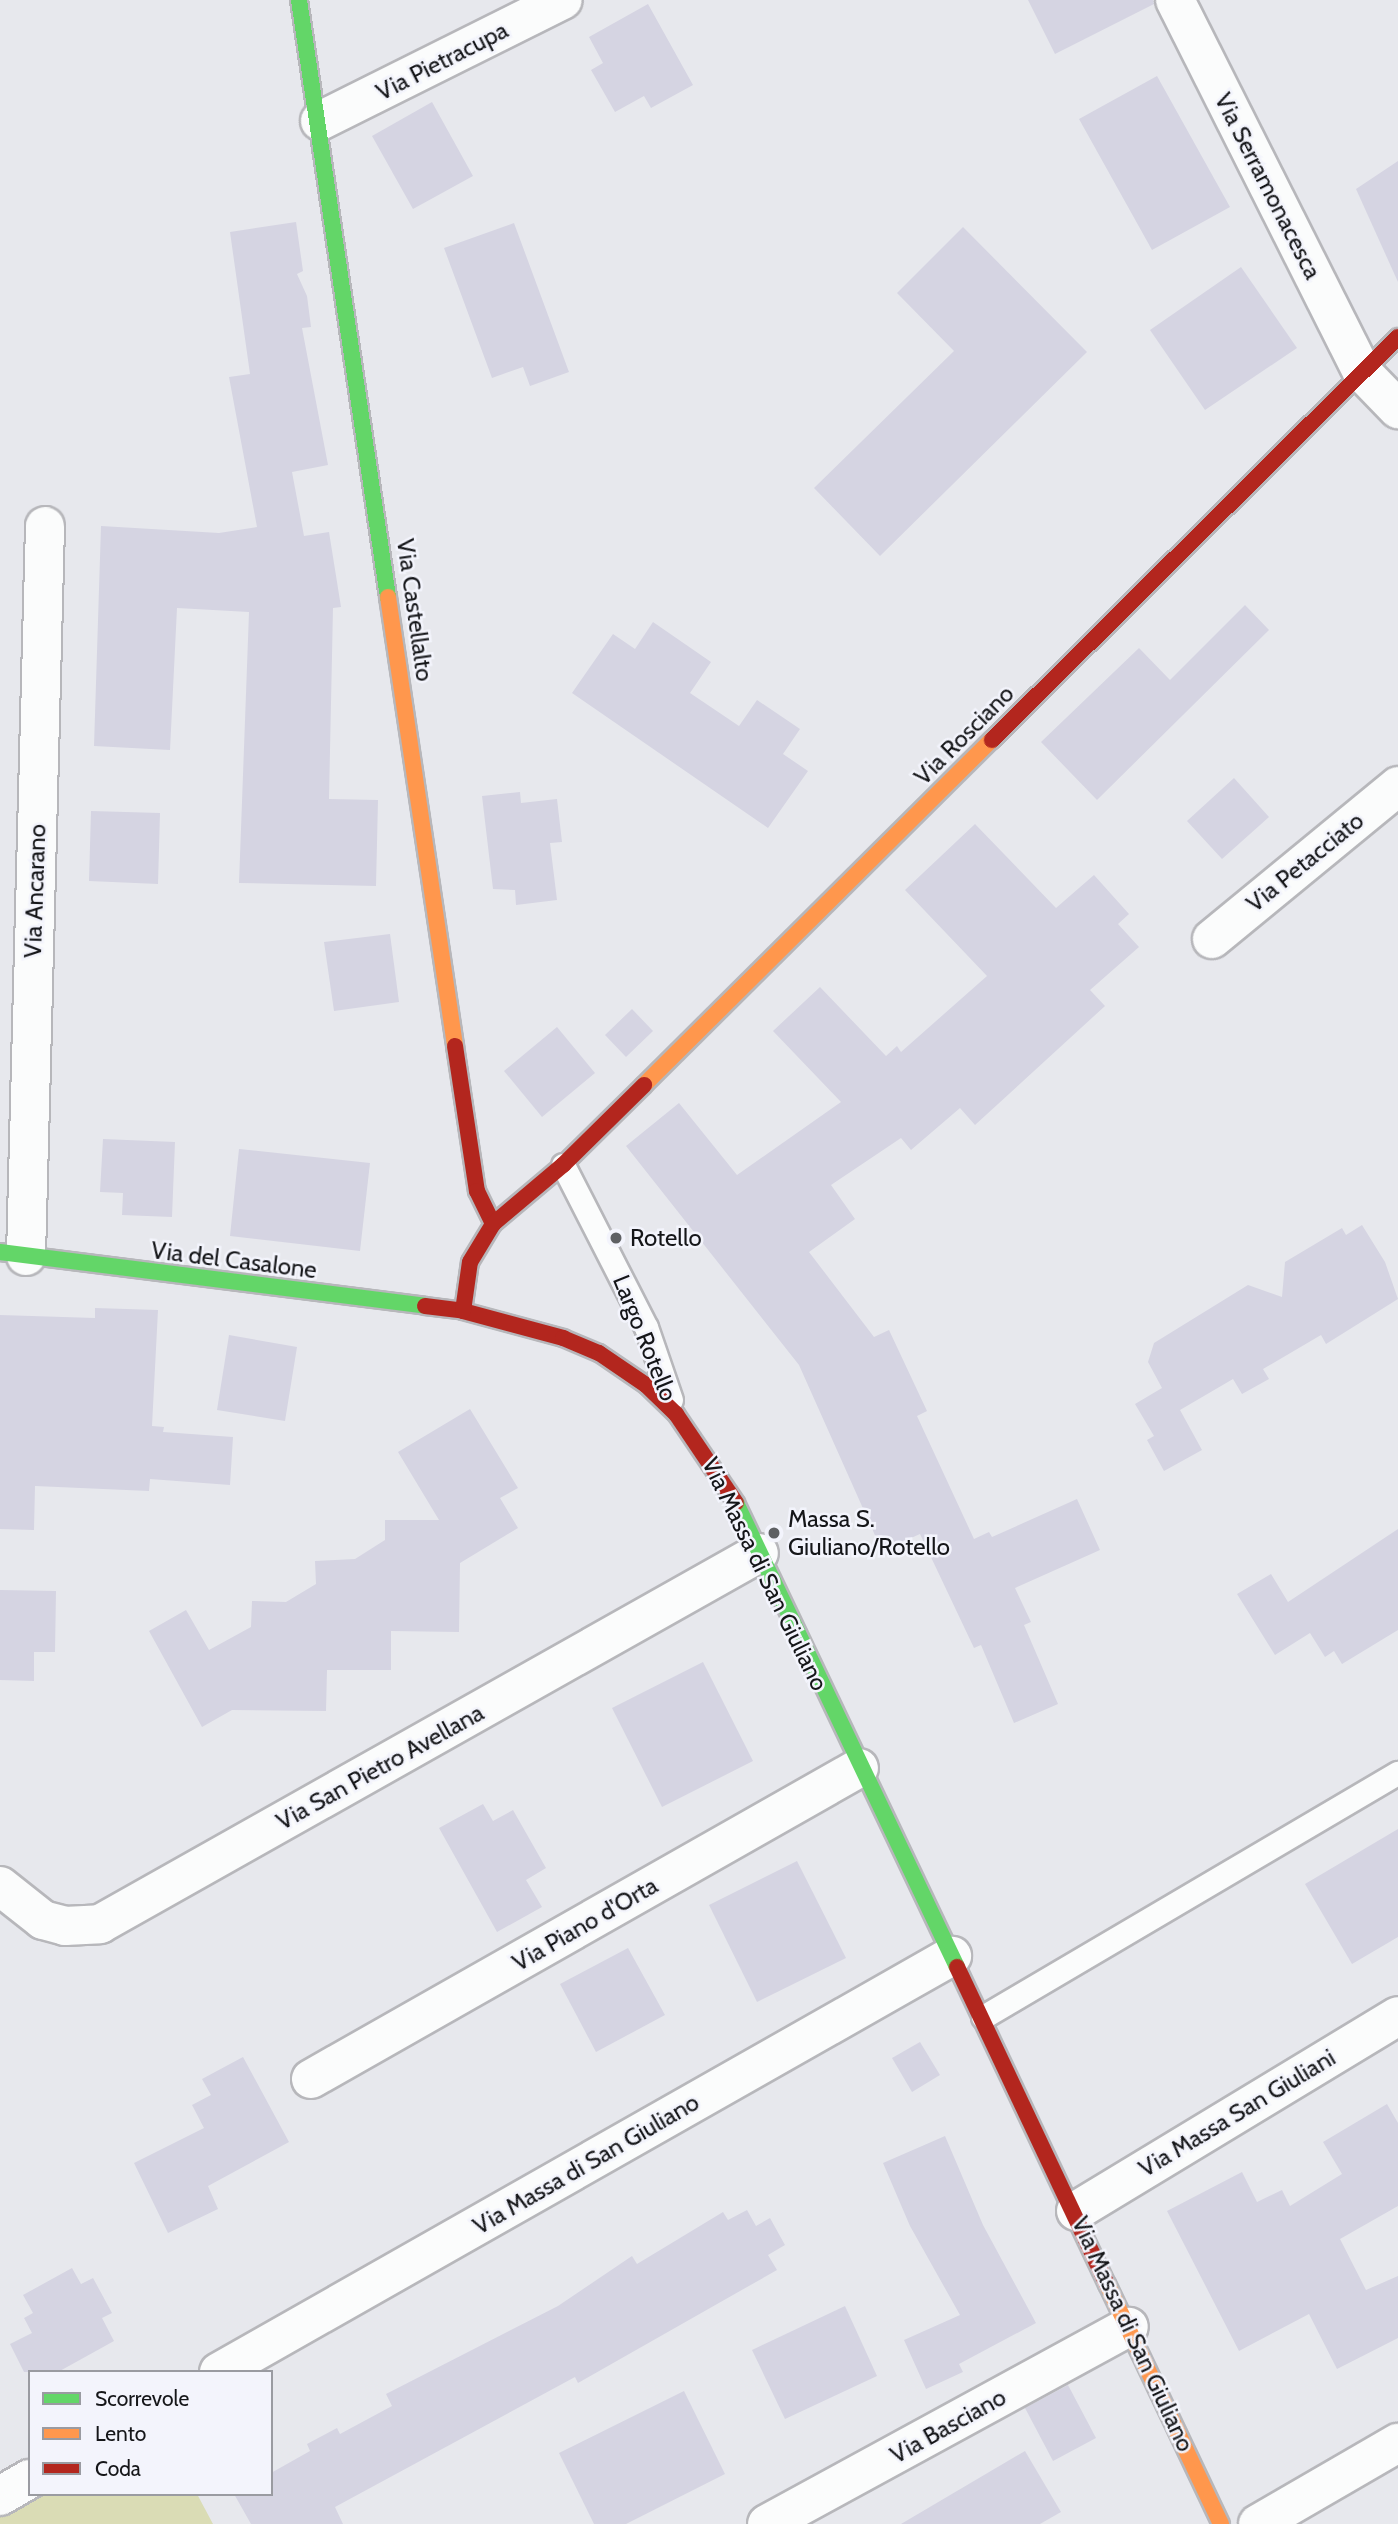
<!DOCTYPE html>
<style>
body{margin:0}
#map{position:relative;width:1398px;height:2524px;overflow:hidden;background:#e7e8ed;font-family:Cabin,sans-serif}
div>[style]{position:absolute}
.green>*{inset:0;background:#dadcb5}
.building>*{inset:0;background:#d5d4e2}
.roads{filter:drop-shadow(2px 0 #b7b7bb) drop-shadow(-2px 0 #b7b7bb) drop-shadow(0 2px #b7b7bb) drop-shadow(0 -2px #b7b7bb)}
.lane>*{height:23px;margin:-11.5px;padding:0 11.5px;transform-origin:11.5px;border-radius:11.5px;background:#fbfcfc}
.street>*{height:38px;margin:-19px;padding:0 19px;transform-origin:19px;border-radius:19px;background:#fbfcfc}
.fast>*{height:16px;margin:-8px;padding:0 8px;transform-origin:8px;border-radius:8px;background:#63d668}
.slow>*{height:16px;margin:-8px;padding:0 8px;transform-origin:8px;border-radius:8px;background:#ff974d}
.jam>*{height:16px;margin:-8px;padding:0 8px;transform-origin:8px;border-radius:8px;background:#b3261e}
.dots>*{width:19px;height:19px;translate:-50% -50%;box-sizing:border-box;border:4px solid #f3f4fc;border-radius:50%}
span{translate:-50% -50%;white-space:nowrap;text-align:center;line-height:1.15;-webkit-text-stroke:5px #f3f4fc;paint-order:stroke}
.street-label{font-size:24px;color:#151619}
.poi-label{font-size:24px;color:#151619}
.left{translate:0 -50%;text-align:left}
.legend{position:absolute;left:28px;top:2370px;width:245px;height:126px;box-sizing:border-box;background:#f3f4fc;border:2px solid #9a9ba1;margin:0;padding:9px 12px;list-style:none;font-size:21px;color:#151619}
.legend li{display:flex;align-items:center;gap:14px;height:35px}
.legend b{width:35px;border:2px solid #9a9ba1}
</style>
<div id="map">
<div class="green">
<i style="clip-path:polygon(42px 2494px,197px 2494px,213px 2524px,0 2524px,0 2517px)"></i>
</div>
<div class="building">
<i style="clip-path:polygon(1028px 0,1153px 0,1154px 4px,1055px 54px)"></i>
<i style="clip-path:polygon(648px 4px,693px 85px,651px 108px,644px 96px,615px 112px,591px 70px,603px 63px,589px 37px)"></i>
<i style="clip-path:polygon(1157px 76px,1230px 207px,1152px 250px,1079px 119px)"></i>
<i style="clip-path:polygon(432px 102px,473px 176px,413px 209px,372px 136px)"></i>
<i style="clip-path:polygon(1398px 161px,1398px 282px,1356px 189px)"></i>
<i style="clip-path:polygon(296px 222px,303px 271px,297px 274px,307px 296px,311px 327px,302px 328px,328px 465px,292px 472px,304px 536px,329px 532px,341px 607px,333px 608px,329px 799px,378px 800px,376px 886px,239px 883px,249px 612px,177px 608px,170px 750px,94px 746px,101px 526px,219px 533px,257px 527px,229px 377px,250px 374px,230px 232px)"></i>
<i style="clip-path:polygon(514px 223px,569px 372px,530px 386px,523px 367px,492px 378px,444px 248px)"></i>
<i style="clip-path:polygon(963px 227px,1087px 352px,880px 556px,814px 488px,954px 351px,897px 293px)"></i>
<i style="clip-path:polygon(1241px 267px,1297px 348px,1205px 410px,1150px 330px)"></i>
<i style="clip-path:polygon(1245px 605px,1269px 630px,1097px 800px,1041px 742px,1139px 648px,1170px 680px)"></i>
<i style="clip-path:polygon(653px 622px,711px 662px,690px 693px,739px 726px,757px 700px,800px 729px,783px 754px,808px 771px,768px 828px,572px 693px,613px 634px,635px 649px)"></i>
<i style="clip-path:polygon(1234px 778px,1269px 817px,1222px 859px,1187px 821px)"></i>
<i style="clip-path:polygon(520px 792px,521px 803px,557px 799px,562px 842px,550px 843px,557px 900px,516px 905px,515px 890px,493px 889px,482px 796px)"></i>
<i style="clip-path:polygon(91px 811px,160px 813px,158px 884px,89px 881px)"></i>
<i style="clip-path:polygon(975px 824px,1056px 908px,1094px 875px,1129px 914px,1118px 924px,1139px 947px,1090px 990px,1105px 1006px,975px 1125px,960px 1108px,911px 1150px,901px 1138px,831px 1185px,855px 1219px,809px 1252px,874px 1337px,889px 1330px,927px 1411px,917px 1416px,974px 1539px,989px 1532px,992px 1537px,1077px 1499px,1100px 1550px,1015px 1588px,1031px 1622px,1024px 1625px,1058px 1704px,1014px 1723px,981px 1645px,974px 1648px,920px 1534px,882px 1551px,799px 1365px,626px 1146px,679px 1103px,737px 1175px,841px 1102px,773px 1031px,820px 987px,886px 1056px,897px 1046px,901px 1052px,987px 976px,905px 890px)"></i>
<i style="clip-path:polygon(390px 934px,399px 1002px,334px 1011px,324px 942px)"></i>
<i style="clip-path:polygon(632px 1009px,653px 1031px,626px 1057px,605px 1035px)"></i>
<i style="clip-path:polygon(557px 1027px,595px 1073px,542px 1117px,504px 1071px)"></i>
<i style="clip-path:polygon(103px 1139px,175px 1142px,172px 1217px,122px 1215px,123px 1193px,100px 1192px)"></i>
<i style="clip-path:polygon(239px 1149px,370px 1163px,360px 1251px,230px 1236px)"></i>
<i style="clip-path:polygon(1362px 1225px,1385px 1262px,1398px 1299px,1326px 1344px,1321px 1335px,1263px 1369px,1269px 1379px,1242px 1394px,1233px 1379px,1180px 1410px,1202px 1450px,1164px 1471px,1147px 1440px,1154px 1436px,1135px 1404px,1162px 1388px,1148px 1362px,1154px 1343px,1248px 1285px,1282px 1297px,1285px 1262px,1342px 1228px,1346px 1235px)"></i>
<i style="clip-path:polygon(95px 1308px,158px 1310px,152px 1426px,164px 1427px,163px 1432px,233px 1437px,230px 1485px,150px 1479px,149px 1491px,35px 1486px,34px 1530px,0 1529px,0 1315px,95px 1318px)"></i>
<i style="clip-path:polygon(229px 1335px,297px 1347px,285px 1421px,217px 1410px)"></i>
<i style="clip-path:polygon(470px 1409px,518px 1488px,500px 1498px,518px 1528px,460px 1563px,459px 1632px,391px 1631px,391px 1670px,327px 1670px,326px 1711px,232px 1710px,202px 1727px,149px 1631px,186px 1610px,209px 1650px,251px 1627px,252px 1601px,286px 1602px,316px 1584px,315px 1561px,355px 1559px,385px 1540px,385px 1520px,439px 1520px,398px 1452px)"></i>
<i style="clip-path:polygon(1398px 1529px,1398px 1630px,1342px 1664px,1334px 1651px,1325px 1657px,1310px 1633px,1275px 1655px,1237px 1594px,1271px 1574px,1288px 1602px)"></i>
<i style="clip-path:polygon(0 1590px,56px 1591px,55px 1652px,34px 1652px,34px 1681px,0 1680px)"></i>
<i style="clip-path:polygon(703px 1662px,753px 1761px,662px 1807px,612px 1708px)"></i>
<i style="clip-path:polygon(483px 1804px,493px 1821px,513px 1810px,546px 1868px,526px 1880px,542px 1907px,497px 1932px,439px 1828px)"></i>
<i style="clip-path:polygon(1398px 1829px,1398px 1937px,1352px 1964px,1305px 1884px)"></i>
<i style="clip-path:polygon(797px 1861px,846px 1958px,757px 2002px,709px 1905px)"></i>
<i style="clip-path:polygon(628px 1948px,665px 2015px,596px 2052px,560px 1984px)"></i>
<i style="clip-path:polygon(920px 2042px,940px 2075px,912px 2092px,892px 2058px)"></i>
<i style="clip-path:polygon(243px 2057px,289px 2142px,208px 2186px,218px 2209px,168px 2233px,134px 2163px,204px 2128px,192px 2105px,211px 2095px,202px 2079px)"></i>
<i style="clip-path:polygon(1387px 2104px,1398px 2123px,1398px 2206px,1340px 2239px,1366px 2290px,1398px 2276px,1398px 2338px,1337px 2369px,1309px 2314px,1239px 2351px,1167px 2211px,1242px 2172px,1257px 2202px,1282px 2190px,1290px 2206px,1342px 2174px,1323px 2142px)"></i>
<i style="clip-path:polygon(945px 2136px,983px 2225px,1036px 2323px,959px 2364px,963px 2372px,926px 2389px,904px 2340px,960px 2315px,910px 2226px,883px 2163px)"></i>
<i style="clip-path:polygon(747px 2210px,756px 2226px,770px 2218px,785px 2245px,768px 2255px,777px 2270px,578px 2383px,575px 2377px,335px 2507px,343px 2524px,251px 2524px,234px 2494px,271px 2494px,271px 2473px,310px 2451px,307px 2444px,337px 2428px,340px 2434px,392px 2406px,386px 2394px,558px 2306px,632px 2256px,637px 2264px,723px 2212px,728px 2220px)"></i>
<i style="clip-path:polygon(72px 2268px,81px 2284px,93px 2278px,112px 2313px,102px 2318px,114px 2341px,58px 2372px,24px 2372px,10px 2344px,32px 2333px,24px 2318px,33px 2313px,23px 2295px)"></i>
<i style="clip-path:polygon(845px 2306px,877px 2376px,785px 2419px,752px 2350px)"></i>
<i style="clip-path:polygon(1068px 2385px,1096px 2438px,1053px 2461px,1025px 2408px)"></i>
<i style="clip-path:polygon(684px 2391px,725px 2474px,626px 2524px,594px 2524px,559px 2453px)"></i>
<i style="clip-path:polygon(1025px 2451px,1061px 2512px,1040px 2524px,901px 2524px)"></i>
</div>
<div class="roads">
<div class="lane">
<i style="left:563px;top:1165px;width:182px;rotate:62.9deg"></i>
<i style="left:646px;top:1327px;width:77px;rotate:71.1deg"></i>
<i style="left:983px;top:2017px;width:481px;rotate:-30.5deg"></i>
</div>
<div class="street">
<i style="left:1175px;top:0;width:416px;rotate:63.3deg"></i>
<i style="left:1362px;top:372px;width:52px;rotate:45.8deg"></i>
<i style="left:320px;top:121px;width:271px;rotate:-26.5deg"></i>
<i style="left:1212px;top:939px;width:241px;rotate:-39.4deg"></i>
<i style="left:26px;top:1256px;width:730px;rotate:-88.51deg"></i>
<i style="left:0;top:1886px;width:55px;rotate:38.3deg"></i>
<i style="left:43px;top:1920px;width:23px;rotate:15deg"></i>
<i style="left:65px;top:1926px;width:35px;rotate:-3deg"></i>
<i style="left:100px;top:1924px;width:756px;rotate:-29.38deg"></i>
<i style="left:311px;top:2079px;width:630px;rotate:-29.58deg"></i>
<i style="left:1076px;top:2211px;width:376px;rotate:-31.2deg"></i>
<i style="left:219px;top:2372px;width:843px;rotate:-29.58deg"></i>
<i style="left:0;top:2496px;width:34px;rotate:-30deg"></i>
<i style="left:767px;top:2524px;width:412px;rotate:-28.6deg"></i>
<i style="left:1258px;top:2524px;width:162px;rotate:-30.1deg"></i>
</div>
<div class="fast">
<i style="left:299px;top:0;width:604px;rotate:81.52deg"></i>
<i style="left:0;top:1252px;width:428px;rotate:7.2deg"></i>
<i style="left:736px;top:1503px;width:514px;rotate:64.53deg"></i>
</div>
<div class="slow">
<i style="left:388px;top:597px;width:454px;rotate:81.5deg"></i>
<i style="left:644px;top:1085px;width:490px;rotate:-44.8deg"></i>
<i style="left:1107px;top:2284px;width:266px;rotate:64.6deg"></i>
</div>
<div class="jam">
<i style="left:992px;top:740px;width:572px;rotate:-44.79deg"></i>
<i style="left:455px;top:1046px;width:147px;rotate:81.4deg"></i>
<i style="left:477px;top:1191px;width:37px;rotate:64deg"></i>
<i style="left:425px;top:1306px;width:38px;rotate:7deg"></i>
<i style="left:463px;top:1311px;width:104px;rotate:15.1deg"></i>
<i style="left:563px;top:1338px;width:39px;rotate:23deg"></i>
<i style="left:599px;top:1353px;width:57px;rotate:34.2deg"></i>
<i style="left:646px;top:1385px;width:42px;rotate:44deg"></i>
<i style="left:676px;top:1414px;width:107px;rotate:56deg"></i>
<i style="left:463px;top:1311px;width:49px;rotate:-81.9deg"></i>
<i style="left:470px;top:1262px;width:44px;rotate:-58.8deg"></i>
<i style="left:493px;top:1224px;width:92px;rotate:-40.1deg"></i>
<i style="left:563px;top:1165px;width:114px;rotate:-44.6deg"></i>
<i style="left:957px;top:1967px;width:351px;rotate:64.7deg"></i>
</div>
</div>
<div class="dots">
<i style="left:616px;top:1238px;background:#5e6063"></i>
<i style="left:774px;top:1533px;background:#5e6063"></i>
</div>
<div class="street-label">
<span style="left:442px;top:61px;rotate:-27deg">Via Pietracupa</span>
<span style="left:1268px;top:186px;rotate:63deg">Via Serramonacesca</span>
<span style="left:415px;top:610px;rotate:82deg">Via Castellalto</span>
<span style="left:964px;top:735px;rotate:-45deg">Via Rosciano</span>
<span style="left:1305px;top:862px;rotate:-39deg">Via Petacciato</span>
<span style="left:35px;top:891px;rotate:-88deg">Via Ancarano</span>
<span style="left:234px;top:1260px;rotate:7deg">Via del Casalone</span>
<span style="left:645px;top:1338px;rotate:68deg">Largo Rotello</span>
<span style="left:765px;top:1574px;rotate:64deg">Via Massa di San Giuliano</span>
<span style="left:380px;top:1767px;rotate:-29deg">Via San Pietro Avellana</span>
<span style="left:585px;top:1924px;rotate:-30deg">Via Piano d'Orta</span>
<span style="left:1237px;top:2113px;rotate:-31deg">Via Massa San Giuliani</span>
<span style="left:586px;top:2164px;rotate:-30deg">Via Massa di San Giuliano</span>
<span style="left:1133px;top:2334px;rotate:65deg">Via Massa di San Giuliano</span>
<span style="left:948px;top:2426px;rotate:-29deg">Via Basciano</span>
</div>
<div class="poi-label">
<span class="left" style="left:630px;top:1238px">Rotello</span>
<span class="left" style="left:788px;top:1533px">Massa S.<br>Giuliano/Rotello</span>
</div>
<ul class="legend">
<li><b style="height:9px;background:#63d668"></b>Scorrevole</li>
<li><b style="height:9px;background:#ff974d"></b>Lento</li>
<li><b style="height:9px;background:#b3261e"></b>Coda</li>
</ul>
</div>
